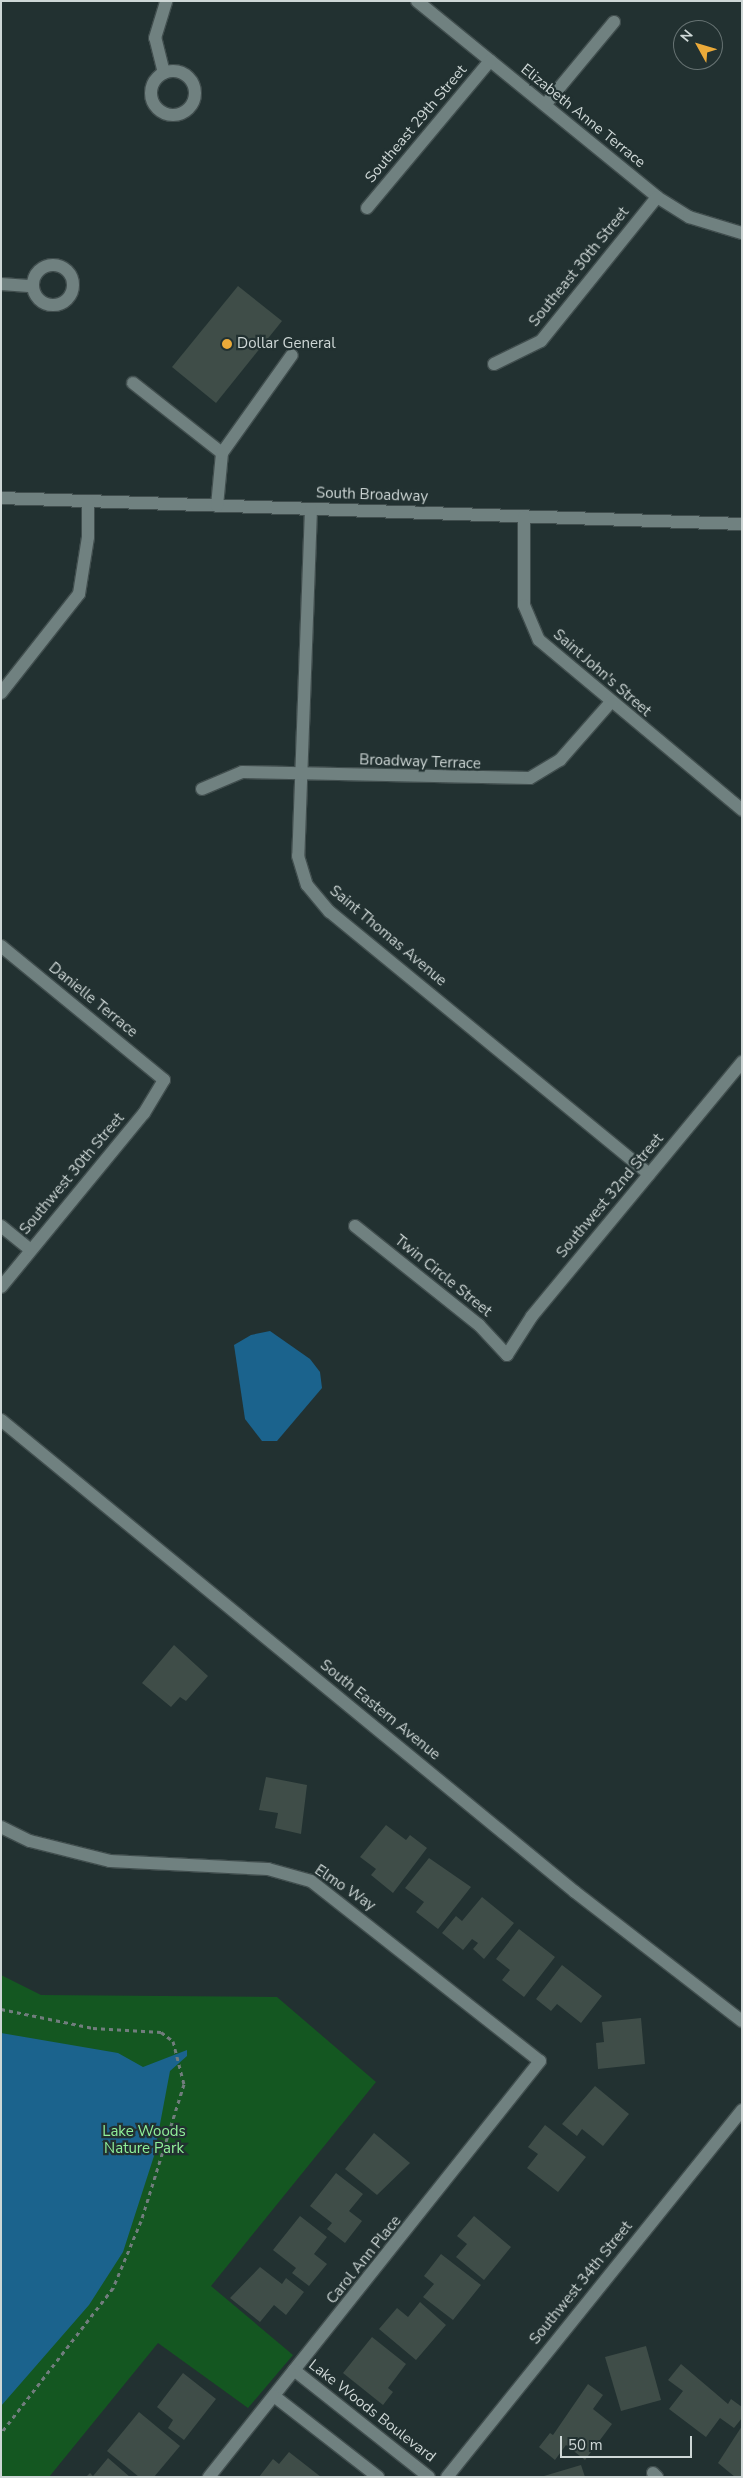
<!DOCTYPE html>
<style>
body{margin:0}
#map{position:relative;width:743px;height:2478px;overflow:hidden;background:#223131;font-family:"Nunito Sans",sans-serif}
div>[style]{position:absolute}
.green>*{inset:0;background:#145721}
.water>*{inset:0;background:#1b638d}
.building>*{inset:0;background:#3f4d48}
.path>*{height:3px;margin-top:-1.5px;transform-origin:0;background:repeating-linear-gradient(90deg,#717d7d 0 4px,transparent 0 8px)}
.roads{filter:drop-shadow(1px 0 #414e4e) drop-shadow(-1px 0 #414e4e) drop-shadow(0 1px #414e4e) drop-shadow(0 -1px #414e4e)}
.minor>*{height:12px;margin:-6px;padding:0 6px;transform-origin:6px;border-radius:6px;background:#708180}
.minor>.ring{margin:-6px;padding:0;box-sizing:content-box;background:none;border:12px solid #708180;border-radius:50%}
.dots>*{width:14px;height:14px;translate:-50% -50%;box-sizing:border-box;border:2px solid #223131;border-radius:50%}
span{translate:-50% -50%;white-space:nowrap;text-align:center;line-height:1.15;-webkit-text-stroke:4.5px #223131;paint-order:stroke}
.street-label{font-size:15px;color:#ced7d6}
.poi-label{font-size:15px;color:#ced7d6}
.left{translate:0 -50%;text-align:left}
.park-label{font-size:15px;color:#91f19a}
.frame{position:absolute;inset:0;border:2px solid #ced7d6;pointer-events:none}
.north{position:absolute;left:673px;top:20px;width:50px;height:50px;box-sizing:border-box;background:#223131;border:1px solid #677373;border-radius:50%;rotate:309deg;font-size:14px;font-weight:700;line-height:20px;text-align:center;color:#ced7d6}
.north::after{content:'';display:block;margin:auto;width:18px;height:22px;background:#ebaa39;clip-path:polygon(50% 0,100% 100%,50% 72%,0 100%)}
.scale{position:absolute;left:560px;top:2436px;width:132px;height:22px;box-sizing:border-box;border:2px solid #ced7d6;border-top:0;padding-left:6px;font-size:15px;line-height:18px;white-space:nowrap;color:#ced7d6;-webkit-text-stroke:4px #223131;paint-order:stroke}
</style>
<div id="map">
<div class="green">
<i style="clip-path:polygon(1px 1975px,41px 1995px,277px 1997px,376px 2082px,211px 2286px,293px 2355px,248px 2408px,158px 2343px,49px 2477px,1px 2477px)"></i>
</div>
<div class="water">
<i style="clip-path:polygon(270px 1331px,310px 1359px,320px 1372px,322px 1388px,277px 1441px,262px 1441px,245px 1419px,234px 1345px,251px 1335px)"></i>
<i style="clip-path:polygon(1px 2033px,118px 2053px,143px 2067px,187px 2050px,187px 2056px,170px 2071px,154px 2156px,123px 2252px,89px 2305px,1px 2406px)"></i>
</div>
<div class="building">
<i style="clip-path:polygon(238px 286px,282px 321px,216px 403px,172px 367px)"></i>
<i style="clip-path:polygon(174px 1645px,208px 1676px,186px 1701px,180px 1697px,171px 1707px,142px 1683px)"></i>
<i style="clip-path:polygon(266px 1777px,307px 1785px,301px 1834px,275px 1828px,278px 1813px,259px 1810px)"></i>
<i style="clip-path:polygon(386px 1825px,406px 1840px,410px 1835px,427px 1848px,393px 1893px,371px 1875px,376px 1869px,360px 1857px)"></i>
<i style="clip-path:polygon(429px 1858px,471px 1887px,438px 1929px,416px 1912px,424px 1902px,405px 1888px)"></i>
<i style="clip-path:polygon(482px 1897px,514px 1923px,484px 1959px,473px 1949px,478px 1943px,472px 1939px,463px 1950px,442px 1933px,456px 1916px,462px 1921px)"></i>
<i style="clip-path:polygon(519px 1929px,555px 1957px,524px 1997px,502px 1980px,510px 1970px,496px 1959px)"></i>
<i style="clip-path:polygon(562px 1965px,602px 1996px,581px 2023px,557px 2004px,551px 2011px,536px 1999px)"></i>
<i style="clip-path:polygon(641px 2018px,645px 2064px,598px 2069px,596px 2043px,604px 2042px,602px 2022px)"></i>
<i style="clip-path:polygon(595px 2086px,629px 2114px,603px 2146px,582px 2129px,577px 2136px,562px 2124px)"></i>
<i style="clip-path:polygon(545px 2125px,586px 2157px,558px 2192px,527px 2168px,538px 2154px,528px 2147px)"></i>
<i style="clip-path:polygon(374px 2133px,410px 2163px,377px 2195px,345px 2169px)"></i>
<i style="clip-path:polygon(336px 2173px,363px 2194px,349px 2211px,362px 2221px,345px 2243px,327px 2229px,332px 2223px,310px 2206px)"></i>
<i style="clip-path:polygon(300px 2216px,327px 2237px,314px 2254px,327px 2264px,309px 2286px,292px 2273px,296px 2268px,273px 2250px)"></i>
<i style="clip-path:polygon(474px 2216px,511px 2247px,484px 2280px,456px 2257px,467px 2244px,457px 2236px)"></i>
<i style="clip-path:polygon(441px 2254px,481px 2285px,453px 2320px,423px 2297px,434px 2284px,424px 2276px)"></i>
<i style="clip-path:polygon(260px 2267px,282px 2284px,286px 2278px,304px 2292px,286px 2315px,274px 2305px,260px 2322px,230px 2298px)"></i>
<i style="clip-path:polygon(420px 2302px,446px 2325px,416px 2360px,379px 2329px,397px 2308px,408px 2317px)"></i>
<i style="clip-path:polygon(372px 2337px,406px 2364px,388px 2388px,393px 2392px,383px 2405px,343px 2373px)"></i>
<i style="clip-path:polygon(646px 2346px,661px 2400px,621px 2411px,605px 2357px)"></i>
<i style="clip-path:polygon(681px 2364px,728px 2404px,731px 2399px,742px 2407px,742px 2418px,734px 2428px,720px 2418px,706px 2437px,669px 2409px,683px 2391px,668px 2380px)"></i>
<i style="clip-path:polygon(183px 2373px,216px 2399px,184px 2440px,168px 2428px,173px 2420px,157px 2407px)"></i>
<i style="clip-path:polygon(588px 2384px,603px 2395px,593px 2409px,612px 2424px,585px 2460px,566px 2445px,555px 2460px,539px 2447px,550px 2433px,553px 2435px)"></i>
<i style="clip-path:polygon(139px 2412px,180px 2446px,154px 2477px,139px 2477px,107px 2451px)"></i>
<i style="clip-path:polygon(742px 2426px,742px 2477px,735px 2477px,718px 2463px)"></i>
<i style="clip-path:polygon(289px 2452px,321px 2477px,259px 2477px,273px 2459px,279px 2464px)"></i>
<i style="clip-path:polygon(108px 2458px,130px 2477px,86px 2477px,90px 2473px,93px 2476px)"></i>
<i style="clip-path:polygon(581px 2465px,585px 2477px,544px 2477px,544px 2476px)"></i>
</div>
<div class="path">
<i style="left:1px;top:2009px;width:94px;rotate:11.7deg"></i>
<i style="left:93px;top:2028px;width:68px;rotate:3.4deg"></i>
<i style="left:161px;top:2032px;width:15px;rotate:37deg"></i>
<i style="left:173px;top:2041px;width:44px;rotate:75.7deg"></i>
<i style="left:184px;top:2084px;width:144px;rotate:107.4deg"></i>
<i style="left:141px;top:2221px;width:73px;rotate:112.7deg"></i>
<i style="left:113px;top:2288px;width:183px;rotate:127.7deg"></i>
</div>
<div class="roads">
<div class="minor">
<i style="left:417px;top:1px;width:310px;rotate:39.2deg"></i>
<i style="left:657px;top:197px;width:38px;rotate:32deg"></i>
<i style="left:689px;top:217px;width:55px;rotate:16.8deg"></i>
<i class="ring" style="left:151px;top:71px;width:32px;height:32px"></i>
<i style="left:164px;top:73px;width:36px;rotate:-104deg"></i>
<i style="left:155px;top:38px;width:39px;rotate:-73deg"></i>
<i style="left:545px;top:105px;width:108px;rotate:-50.3deg"></i>
<i style="left:367px;top:208px;width:192px;rotate:-50.1deg"></i>
<i class="ring" style="left:33px;top:265px;width:28px;height:28px"></i>
<i style="left:1px;top:284px;width:31px;rotate:4deg"></i>
<i style="left:494px;top:364px;width:52px;rotate:-26.1deg"></i>
<i style="left:541px;top:341px;width:185px;rotate:-51.1deg"></i>
<i style="left:133px;top:383px;width:113px;rotate:38.2deg"></i>
<i style="left:1px;top:498px;width:741px;rotate:2.01deg"></i>
<i style="left:217px;top:506px;width:53px;rotate:-84.6deg"></i>
<i style="left:222px;top:453px;width:120px;rotate:-54.5deg"></i>
<i style="left:311px;top:509px;width:347px;rotate:92.1deg"></i>
<i style="left:298px;top:856px;width:30px;rotate:73deg"></i>
<i style="left:307px;top:885px;width:35px;rotate:50deg"></i>
<i style="left:330px;top:912px;width:413px;rotate:39.4deg"></i>
<i style="left:524px;top:517px;width:88px;rotate:90deg"></i>
<i style="left:524px;top:605px;width:38px;rotate:67deg"></i>
<i style="left:539px;top:640px;width:265px;rotate:39.9deg"></i>
<i style="left:1px;top:693px;width:126px;rotate:-51.8deg"></i>
<i style="left:79px;top:594px;width:58px;rotate:-81deg"></i>
<i style="left:88px;top:537px;width:36px;rotate:-90deg"></i>
<i style="left:202px;top:789px;width:43px;rotate:-23deg"></i>
<i style="left:242px;top:772px;width:288px;rotate:1.2deg"></i>
<i style="left:530px;top:778px;width:35px;rotate:-31deg"></i>
<i style="left:560px;top:760px;width:76px;rotate:-48.7deg"></i>
<i style="left:1px;top:946px;width:211px;rotate:39.4deg"></i>
<i style="left:164px;top:1080px;width:39px;rotate:121deg"></i>
<i style="left:144px;top:1113px;width:225px;rotate:129.4deg"></i>
<i style="left:1px;top:1226px;width:38px;rotate:39deg"></i>
<i style="left:355px;top:1226px;width:159px;rotate:38.6deg"></i>
<i style="left:479px;top:1325px;width:41px;rotate:47deg"></i>
<i style="left:507px;top:1355px;width:46px;rotate:-57.3deg"></i>
<i style="left:532px;top:1316px;width:330px;rotate:-50.4deg"></i>
<i style="left:1px;top:1420px;width:743px;rotate:39.43deg"></i>
<i style="left:575px;top:1892px;width:211px;rotate:37.7deg"></i>
<i style="left:1px;top:1827px;width:32px;rotate:26deg"></i>
<i style="left:30px;top:1841px;width:82px;rotate:14deg"></i>
<i style="left:110px;top:1861px;width:158px;rotate:2.9deg"></i>
<i style="left:268px;top:1869px;width:45px;rotate:15.6deg"></i>
<i style="left:311px;top:1881px;width:291px;rotate:38.2deg"></i>
<i style="left:540px;top:2061px;width:532px;rotate:128.51deg"></i>
<i style="left:294px;top:2370px;width:172px;rotate:38.4deg"></i>
<i style="left:274px;top:2396px;width:132px;rotate:37.9deg"></i>
<i style="left:653px;top:2473px;width:6px;rotate:45deg"></i>
<i style="left:447px;top:2477px;width:471px;rotate:-51.2deg"></i>
</div>
</div>
<div class="dots">
<i style="left:227px;top:344px;background:#ebaa39"></i>
</div>
<div class="street-label">
<span style="left:583px;top:116px;rotate:39deg">Elizabeth Anne Terrace</span>
<span style="left:416px;top:124px;rotate:-50deg">Southeast 29th Street</span>
<span style="left:579px;top:267px;rotate:-51deg">Southeast 30th Street</span>
<span style="left:372px;top:495px;rotate:2deg">South Broadway</span>
<span style="left:602px;top:673px;rotate:41deg">Saint John's Street</span>
<span style="left:420px;top:762px;rotate:2deg">Broadway Terrace</span>
<span style="left:388px;top:936px;rotate:40deg">Saint Thomas Avenue</span>
<span style="left:93px;top:1000px;rotate:39deg">Danielle Terrace</span>
<span style="left:72px;top:1174px;rotate:-50deg">Southwest 30th Street</span>
<span style="left:610px;top:1196px;rotate:-50deg">Southwest 32nd Street</span>
<span style="left:443px;top:1276px;rotate:39deg">Twin Circle Street</span>
<span style="left:380px;top:1710px;rotate:39deg">South Eastern Avenue</span>
<span style="left:345px;top:1888px;rotate:34deg">Elmo Way</span>
<span style="left:364px;top:2260px;rotate:-51deg">Carol Ann Place</span>
<span style="left:581px;top:2283px;rotate:-51deg">Southwest 34th Street</span>
<span style="left:372px;top:2411px;rotate:38deg">Lake Woods Boulevard</span>
</div>
<div class="poi-label">
<span class="left" style="left:237px;top:344px">Dollar General</span>
</div>
<div class="park-label">
<span style="left:144px;top:2140px">Lake Woods<br>Nature Park</span>
</div>
<div class="frame"></div>
<div class="north">N</div>
<div class="scale">50 m</div>
</div>
